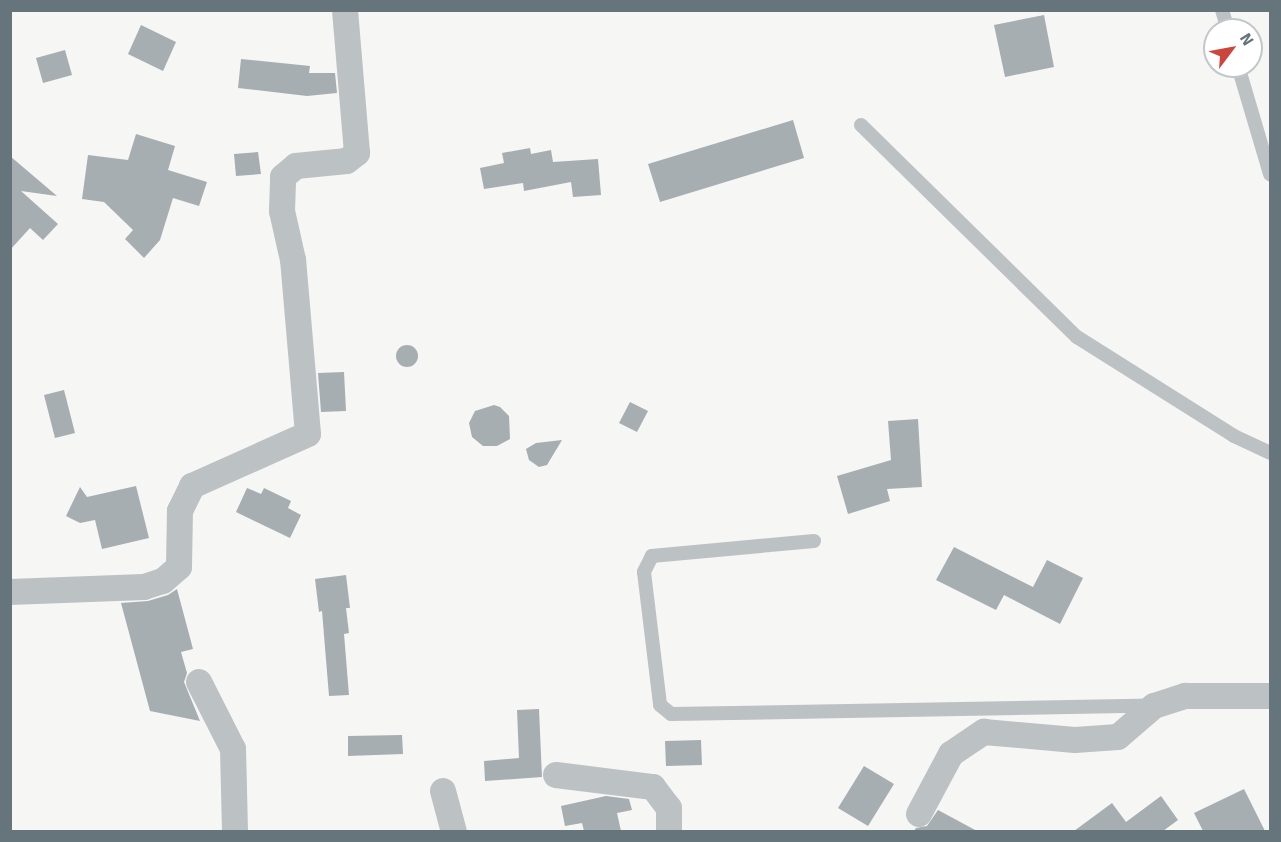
<!DOCTYPE html>
<style>
body{margin:0}
#map{position:relative;width:1281px;height:842px;overflow:hidden;background:#f6f6f4;font-family:Signika,sans-serif}
div>[style]{position:absolute}
.building>*{inset:0;background:#a6aeb2}
.round{border-radius:50%}
.service>*{height:14px;margin:-7px;padding:0 7px;transform-origin:7px;border-radius:7px;background:#bcc1c3}
.minor>*{height:26px;margin:-13px;padding:0 13px;transform-origin:13px;border-radius:13px;background:#bcc1c3}
span{translate:-50% -50%;white-space:nowrap;text-align:center;line-height:1.15;-webkit-text-stroke:6px #fff;paint-order:stroke}
.frame{position:absolute;inset:0;border:12px solid #65757b;pointer-events:none}
.north{position:absolute;left:1203px;top:18px;width:60px;height:60px;box-sizing:border-box;background:#fff;border:2px solid #c1c8ca;border-radius:50%;rotate:58deg;font-size:16px;font-weight:700;line-height:24px;text-align:center;color:#65757b}
.north::after{content:'';display:block;margin:auto;width:21px;height:27px;background:#cd463d;clip-path:polygon(50% 0,100% 100%,50% 72%,0 100%)}
</style>
<div id="map">
<div class="building">
<i style="clip-path:polygon(1044px 15px,1054px 67px,1005px 77px,994px 25px)"></i>
<i style="clip-path:polygon(141px 25px,176px 42px,163px 71px,128px 54px)"></i>
<i style="clip-path:polygon(65px 50px,72px 75px,43px 83px,36px 58px)"></i>
<i style="clip-path:polygon(241px 59px,310px 66px,309px 73px,335px 73px,337px 93px,307px 96px,238px 88px)"></i>
<i style="clip-path:polygon(793px 120px,804px 158px,660px 202px,648px 164px)"></i>
<i style="clip-path:polygon(136px 134px,175px 146px,168px 170px,207px 182px,199px 206px,173px 198px,160px 240px,144px 258px,125px 239px,133px 230px,104px 202px,82px 199px,88px 155px,128px 160px)"></i>
<i style="clip-path:polygon(530px 148px,531px 154px,551px 150px,553px 162px,598px 159px,601px 195px,573px 197px,571px 182px,524px 191px,523px 183px,484px 189px,480px 168px,504px 163px,502px 153px)"></i>
<i style="clip-path:polygon(258px 152px,261px 174px,236px 176px,234px 154px)"></i>
<i style="clip-path:polygon(10px 156px,57px 196px,21px 191px,58px 224px,43px 240px,30px 228px,10px 250px)"></i>
<i class="round" style="left:396px;top:345px;width:22px;height:22px"></i>
<i style="clip-path:polygon(344px 372px,346px 411px,321px 412px,318px 373px)"></i>
<i style="clip-path:polygon(64px 390px,75px 433px,55px 438px,44px 395px)"></i>
<i style="clip-path:polygon(630px 402px,648px 411px,637px 432px,619px 423px)"></i>
<i style="clip-path:polygon(494px 405px,500px 407px,509px 416px,510px 439px,497px 446px,483px 446px,472px 437px,469px 423px,475px 411px)"></i>
<i style="clip-path:polygon(918px 419px,922px 487px,887px 489px,890px 501px,848px 514px,837px 476px,891px 460px,888px 421px)"></i>
<i style="clip-path:polygon(562px 440px,547px 465px,539px 467px,529px 460px,526px 449px,536px 443px)"></i>
<i style="clip-path:polygon(136px 486px,149px 538px,102px 549px,95px 520px,80px 523px,66px 516px,80px 487px,87px 497px)"></i>
<i style="clip-path:polygon(247px 488px,261px 494px,264px 488px,291px 501px,288px 508px,301px 515px,290px 538px,236px 512px)"></i>
<i style="clip-path:polygon(954px 547px,1033px 587px,1047px 560px,1083px 578px,1060px 624px,1004px 595px,996px 610px,936px 580px)"></i>
<i style="clip-path:polygon(346px 575px,350px 608px,346px 608px,349px 633px,344px 634px,349px 695px,329px 696px,322px 611px,319px 612px,315px 579px)"></i>
<i style="clip-path:polygon(177px 589px,193px 649px,181px 652px,187px 673px,184px 682px,200px 721px,150px 711px,121px 603px,148px 601px,168px 595px)"></i>
<i style="clip-path:polygon(539px 709px,542px 777px,485px 781px,484px 761px,519px 758px,517px 710px)"></i>
<i style="clip-path:polygon(402px 735px,403px 754px,348px 756px,348px 736px)"></i>
<i style="clip-path:polygon(701px 740px,702px 765px,666px 766px,665px 741px)"></i>
<i style="clip-path:polygon(864px 766px,894px 784px,868px 826px,838px 808px)"></i>
<i style="clip-path:polygon(1244px 789px,1265px 831px,1203px 831px,1194px 813px)"></i>
<i style="clip-path:polygon(606px 796px,629px 799px,632px 810px,617px 813px,621px 831px,584px 831px,582px 823px,565px 826px,561px 806px)"></i>
<i style="clip-path:polygon(1161px 796px,1178px 820px,1163px 831px,1074px 831px,1112px 803px,1126px 822px)"></i>
<i style="clip-path:polygon(938px 810px,977px 831px,914px 831px,916px 828px,927px 826px)"></i>
</div>
<div class="service">
<i style="left:1222px;top:10px;width:21px;rotate:73deg"></i>
<i style="left:1238px;top:66px;width:113px;rotate:73.5deg"></i>
<i style="left:861px;top:125px;width:303px;rotate:44.5deg"></i>
<i style="left:1077px;top:337px;width:186px;rotate:32.2deg"></i>
<i style="left:1234px;top:436px;width:40px;rotate:25deg"></i>
<i style="left:814px;top:541px;width:163px;rotate:174.7deg"></i>
<i style="left:652px;top:556px;width:18px;rotate:117deg"></i>
<i style="left:644px;top:572px;width:134px;rotate:83.1deg"></i>
<i style="left:660px;top:705px;width:14px;rotate:39deg"></i>
<i style="left:671px;top:714px;width:481px;rotate:-1deg"></i>
</div>
<div class="minor">
<i style="left:10px;top:592px;width:134px;rotate:-2.1deg"></i>
<i style="left:144px;top:587px;width:20px;rotate:-18deg"></i>
<i style="left:163px;top:581px;width:21px;rotate:-41deg"></i>
<i style="left:179px;top:567px;width:56px;rotate:-89deg"></i>
<i style="left:180px;top:511px;width:28px;rotate:-64deg"></i>
<i style="left:192px;top:486px;width:127px;rotate:-24.1deg"></i>
<i style="left:308px;top:434px;width:175px;rotate:-94.9deg"></i>
<i style="left:293px;top:260px;width:50px;rotate:-102.7deg"></i>
<i style="left:282px;top:211px;width:34px;rotate:-88deg"></i>
<i style="left:283px;top:177px;width:17px;rotate:-40deg"></i>
<i style="left:296px;top:166px;width:51px;rotate:-5.6deg"></i>
<i style="left:347px;top:161px;width:13px;rotate:-39deg"></i>
<i style="left:357px;top:153px;width:144px;rotate:-94.8deg"></i>
<i style="left:199px;top:682px;width:75px;rotate:63.1deg"></i>
<i style="left:233px;top:749px;width:83px;rotate:88.6deg"></i>
<i style="left:556px;top:775px;width:98px;rotate:7.1deg"></i>
<i style="left:653px;top:787px;width:26px;rotate:53deg"></i>
<i style="left:669px;top:808px;width:24px;rotate:90deg"></i>
<i style="left:443px;top:791px;width:42px;rotate:75deg"></i>
<i style="left:919px;top:814px;width:68px;rotate:-61.9deg"></i>
<i style="left:951px;top:754px;width:40px;rotate:-34deg"></i>
<i style="left:984px;top:732px;width:91px;rotate:5deg"></i>
<i style="left:1075px;top:740px;width:43px;rotate:-4deg"></i>
<i style="left:1118px;top:737px;width:48px;rotate:-40.7deg"></i>
<i style="left:1154px;top:706px;width:33px;rotate:-18deg"></i>
<i style="left:1185px;top:696px;width:85px"></i>
</div>
<div class="frame"></div>
<div class="north">N</div>
</div>
